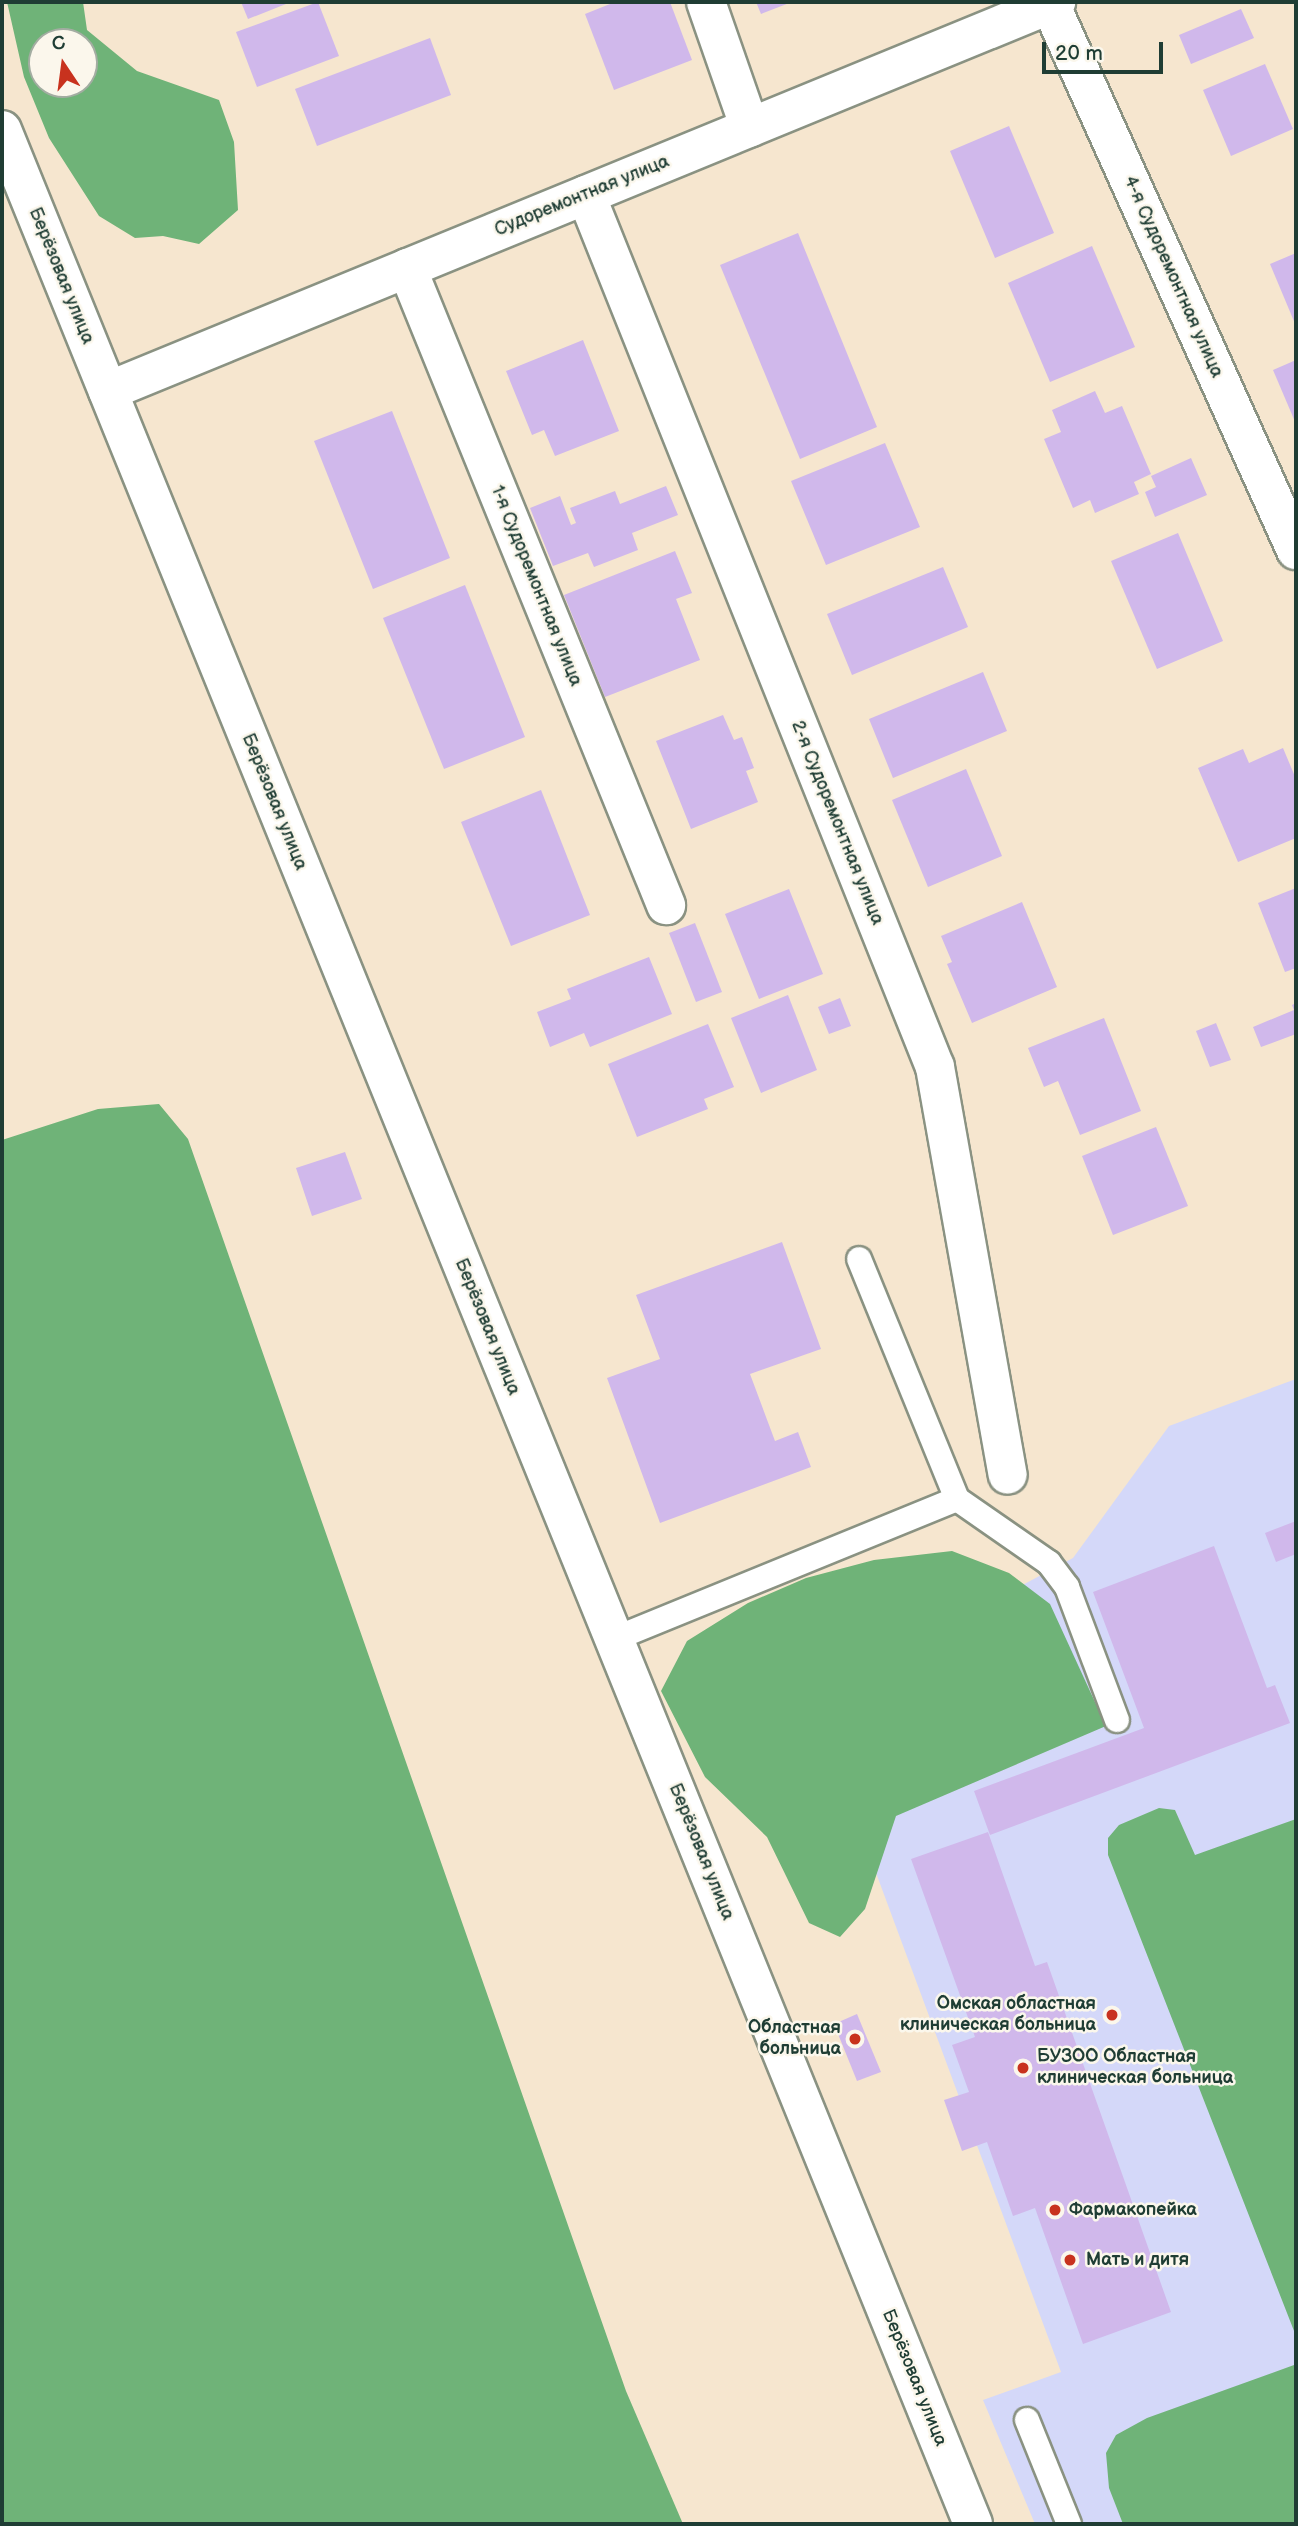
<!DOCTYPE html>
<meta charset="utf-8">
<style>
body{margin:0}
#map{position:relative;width:1298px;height:2526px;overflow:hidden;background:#f6e6cf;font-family:"Balsamiq Sans",sans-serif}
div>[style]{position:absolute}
.built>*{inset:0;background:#d4d8f9}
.forest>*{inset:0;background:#6fb378}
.building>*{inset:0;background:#d0b8eb}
.roads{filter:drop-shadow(2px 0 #8a9282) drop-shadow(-2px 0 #8a9282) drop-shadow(0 2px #8a9282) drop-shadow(0 -2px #8a9282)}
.service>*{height:24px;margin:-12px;padding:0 12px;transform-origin:12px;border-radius:12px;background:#fff}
.minor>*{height:38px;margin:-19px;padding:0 19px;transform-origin:19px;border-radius:19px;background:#fff}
.tertiary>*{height:38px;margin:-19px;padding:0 19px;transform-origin:19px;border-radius:19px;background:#fff}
.secondary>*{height:38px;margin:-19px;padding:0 19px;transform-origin:19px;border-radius:19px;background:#fff}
.dots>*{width:19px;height:19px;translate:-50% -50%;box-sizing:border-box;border:4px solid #fbf7ec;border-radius:50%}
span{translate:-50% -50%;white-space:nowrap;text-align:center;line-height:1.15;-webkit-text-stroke:5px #fbf7ec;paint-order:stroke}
.street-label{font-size:18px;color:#1f3d34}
.poi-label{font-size:18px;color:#1f3d34;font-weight:700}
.right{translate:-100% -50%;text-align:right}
.left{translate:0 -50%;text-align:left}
.frame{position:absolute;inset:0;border:4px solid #1f3d34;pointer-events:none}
.north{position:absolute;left:28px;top:28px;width:70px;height:70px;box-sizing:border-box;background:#fbf7ec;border:2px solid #a3ada2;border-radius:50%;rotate:347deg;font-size:19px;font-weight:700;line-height:28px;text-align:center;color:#1f3d34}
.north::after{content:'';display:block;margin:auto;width:24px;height:32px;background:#c8321e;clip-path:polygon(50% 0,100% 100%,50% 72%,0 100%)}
.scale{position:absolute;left:1042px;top:42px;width:121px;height:32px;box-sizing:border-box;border:4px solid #1f3d34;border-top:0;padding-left:9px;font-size:21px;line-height:24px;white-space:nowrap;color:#1f3d34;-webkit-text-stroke:5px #fbf7ec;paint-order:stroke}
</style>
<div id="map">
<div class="built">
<i style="clip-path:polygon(1296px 1379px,1296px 2524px,1035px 2524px,983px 2400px,1061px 2372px,796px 1657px,989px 1603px,1073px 1558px,1169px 1426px)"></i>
</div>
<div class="forest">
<i style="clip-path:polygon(evenodd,7px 2px,83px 2px,87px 30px,137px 71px,219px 100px,234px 142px,238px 210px,199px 244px,163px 236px,135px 238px,99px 216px,49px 138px,24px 77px,7px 2px,42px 42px,84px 42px,84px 84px,42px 84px,42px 42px)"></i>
<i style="clip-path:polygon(159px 1104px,188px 1139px,626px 2391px,683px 2524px,2px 2524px,2px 1140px,98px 1109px)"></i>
<i style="clip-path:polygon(952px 1551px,1009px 1573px,1050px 1604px,1106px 1726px,896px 1816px,865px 1909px,840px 1937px,809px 1923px,767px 1837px,705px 1777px,661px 1691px,687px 1641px,748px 1603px,806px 1578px,874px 1560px)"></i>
<i style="clip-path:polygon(1159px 1808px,1175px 1810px,1195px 1855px,1296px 1819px,1296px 2336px,1108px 1855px,1108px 1838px,1119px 1825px)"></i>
<i style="clip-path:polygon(1296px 2359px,1296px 2524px,1123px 2524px,1109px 2488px,1106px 2453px,1116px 2435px,1147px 2418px,1294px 2365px)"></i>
</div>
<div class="building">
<i style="clip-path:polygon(241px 2px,291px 2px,248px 19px)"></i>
<i style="clip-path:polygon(318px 2px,339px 56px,257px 87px,236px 32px)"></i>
<i style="clip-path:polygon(615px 2px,670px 2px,692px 60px,614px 90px,585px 14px)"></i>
<i style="clip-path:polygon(756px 2px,792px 2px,761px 14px)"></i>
<i style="clip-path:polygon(1241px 9px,1254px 38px,1191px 64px,1179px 35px)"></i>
<i style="clip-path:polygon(430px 38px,451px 95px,317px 146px,295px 89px)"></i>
<i style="clip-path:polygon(1265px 64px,1293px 129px,1231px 156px,1203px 90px)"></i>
<i style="clip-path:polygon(1009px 126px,1054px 233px,995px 258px,950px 151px)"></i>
<i style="clip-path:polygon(798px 233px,877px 427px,800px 459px,720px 265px)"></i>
<i style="clip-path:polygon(1092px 246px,1135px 347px,1050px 382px,1008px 283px)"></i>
<i style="clip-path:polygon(1296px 253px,1296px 326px,1270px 264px)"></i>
<i style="clip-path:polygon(583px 340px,619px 431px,555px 456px,544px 430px,532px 435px,506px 371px)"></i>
<i style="clip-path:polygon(1296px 360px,1296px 424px,1273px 370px)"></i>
<i style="clip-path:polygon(1095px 391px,1105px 413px,1122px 406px,1151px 474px,1134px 482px,1139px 494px,1095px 513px,1090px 500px,1073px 508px,1044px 439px,1061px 432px,1052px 410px)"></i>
<i style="clip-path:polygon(392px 411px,450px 558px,373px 589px,314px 441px)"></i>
<i style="clip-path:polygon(885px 443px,920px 527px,826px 565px,791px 481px)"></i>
<i style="clip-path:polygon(1191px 458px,1207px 495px,1155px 517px,1145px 492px,1156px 487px,1151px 476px)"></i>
<i style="clip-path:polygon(666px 486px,678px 515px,632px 533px,638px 550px,594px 567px,588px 553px,553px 566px,530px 508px,560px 496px,571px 525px,576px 523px,570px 508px,615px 491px,620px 504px)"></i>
<i style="clip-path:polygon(1178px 533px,1223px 641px,1157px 669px,1111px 561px)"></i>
<i style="clip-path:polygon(675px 551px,692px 593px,676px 599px,700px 660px,605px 697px,564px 595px)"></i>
<i style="clip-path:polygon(943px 567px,968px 627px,852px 675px,827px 614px)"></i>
<i style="clip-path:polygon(465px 585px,525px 737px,444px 769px,383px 618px)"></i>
<i style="clip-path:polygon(983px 672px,1007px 731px,893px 778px,869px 719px)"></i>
<i style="clip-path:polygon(723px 715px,734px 740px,742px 737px,754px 768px,746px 771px,758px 802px,691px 829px,656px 741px)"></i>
<i style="clip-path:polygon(1283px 748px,1296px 779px,1296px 838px,1238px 862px,1198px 768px,1243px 749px,1249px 763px)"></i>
<i style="clip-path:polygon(966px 769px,1002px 856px,928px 887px,892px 800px)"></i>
<i style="clip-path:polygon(541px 790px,590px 915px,511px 946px,461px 822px)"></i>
<i style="clip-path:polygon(1296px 888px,1296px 968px,1285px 972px,1258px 903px)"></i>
<i style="clip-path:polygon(789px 889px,823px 974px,759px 999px,725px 914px)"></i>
<i style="clip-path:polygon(1022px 902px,1057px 987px,972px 1023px,947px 964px,952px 962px,941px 936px)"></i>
<i style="clip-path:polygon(695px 923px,722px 992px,696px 1002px,669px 933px)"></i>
<i style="clip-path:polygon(649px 957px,672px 1014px,590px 1047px,584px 1033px,550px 1047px,537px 1012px,571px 999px,567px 989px)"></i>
<i style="clip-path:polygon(788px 995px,817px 1070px,761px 1093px,731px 1018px)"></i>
<i style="clip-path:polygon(840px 998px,851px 1026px,829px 1034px,818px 1007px)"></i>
<i style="clip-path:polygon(1296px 1003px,1296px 1034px,1261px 1047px,1253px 1027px,1294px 1010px,1292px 1005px)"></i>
<i style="clip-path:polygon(1104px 1018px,1141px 1111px,1080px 1135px,1058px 1081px,1044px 1087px,1028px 1048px)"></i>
<i style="clip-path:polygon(1216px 1023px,1231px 1060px,1210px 1067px,1196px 1031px)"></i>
<i style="clip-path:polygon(708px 1024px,734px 1087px,704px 1099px,708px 1109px,637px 1137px,608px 1064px)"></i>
<i style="clip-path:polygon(1156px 1127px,1188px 1206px,1113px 1235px,1082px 1156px)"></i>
<i style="clip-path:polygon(345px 1152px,362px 1199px,312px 1216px,296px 1168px)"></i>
<i style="clip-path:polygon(782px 1242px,821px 1349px,750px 1374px,775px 1441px,798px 1432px,811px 1467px,660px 1523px,607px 1378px,660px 1359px,636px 1295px)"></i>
<i style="clip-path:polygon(1296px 1521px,1296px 1554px,1276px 1562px,1265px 1533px)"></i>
<i style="clip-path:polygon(1214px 1546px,1267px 1688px,1275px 1685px,1290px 1723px,990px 1835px,974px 1791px,1144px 1728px,1093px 1592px)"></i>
<i style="clip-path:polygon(988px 1832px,1035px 1966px,1047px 1962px,1171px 2312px,1083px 2344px,1035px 2208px,1013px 2216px,987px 2142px,962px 2151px,944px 2100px,969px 2092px,952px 2045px,975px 2037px,911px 1859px)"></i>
<i style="clip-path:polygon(857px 2014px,881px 2072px,857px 2081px,834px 2024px)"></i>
</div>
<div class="roads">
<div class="service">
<i style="left:957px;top:1499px;width:112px;rotate:34.8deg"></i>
<i style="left:1049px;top:1563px;width:30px;rotate:53deg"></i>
<i style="left:1067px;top:1587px;width:142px;rotate:69.4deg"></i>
<i style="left:614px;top:1639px;width:370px;rotate:-22.2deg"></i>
<i style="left:957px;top:1499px;width:259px;rotate:-112.2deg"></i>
<i style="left:1027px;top:2420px;width:112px;rotate:68deg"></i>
</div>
<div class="minor">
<i style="left:706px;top:2px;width:133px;rotate:70.8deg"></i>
<i style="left:1050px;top:4px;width:599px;rotate:65.75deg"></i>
<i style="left:586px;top:195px;width:939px;rotate:68.19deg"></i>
<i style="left:935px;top:1067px;width:414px;rotate:79.9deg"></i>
<i style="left:407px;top:268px;width:688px;rotate:67.87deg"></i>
</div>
<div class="tertiary">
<i style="left:108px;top:391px;width:1025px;rotate:-22.31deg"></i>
</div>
<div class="secondary">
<i style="left:2px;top:130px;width:2583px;rotate:67.92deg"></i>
</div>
</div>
<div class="dots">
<i style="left:1112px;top:2015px;background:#c8321e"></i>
<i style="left:855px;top:2039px;background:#c8321e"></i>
<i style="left:1023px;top:2068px;background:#c8321e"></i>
<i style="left:1055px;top:2210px;background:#c8321e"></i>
<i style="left:1070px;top:2260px;background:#c8321e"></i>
</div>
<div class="street-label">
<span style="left:582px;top:196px;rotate:-22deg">Судоремонтная улица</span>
<span style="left:61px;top:276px;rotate:68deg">Берёзовая улица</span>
<span style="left:1173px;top:277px;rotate:66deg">4-я Судоремонтная улица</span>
<span style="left:536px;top:586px;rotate:68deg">1-я Судоремонтная улица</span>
<span style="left:274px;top:802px;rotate:68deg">Берёзовая улица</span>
<span style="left:837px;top:823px;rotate:68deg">2-я Судоремонтная улица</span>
<span style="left:487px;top:1327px;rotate:68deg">Берёзовая улица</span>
<span style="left:701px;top:1852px;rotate:68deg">Берёзовая улица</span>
<span style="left:914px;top:2378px;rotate:68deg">Берёзовая улица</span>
</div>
<div class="poi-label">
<span class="right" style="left:1096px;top:2015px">Омская областная<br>клиническая больница</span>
<span class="right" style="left:841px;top:2039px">Областная<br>больница</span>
<span class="left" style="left:1037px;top:2068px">БУЗОО Областная<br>клиническая больница</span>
<span class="left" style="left:1069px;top:2210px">Фармакопейка</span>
<span class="left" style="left:1086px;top:2260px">Мать и дитя</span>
</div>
<div class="frame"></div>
<div class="north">С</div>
<div class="scale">20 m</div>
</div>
